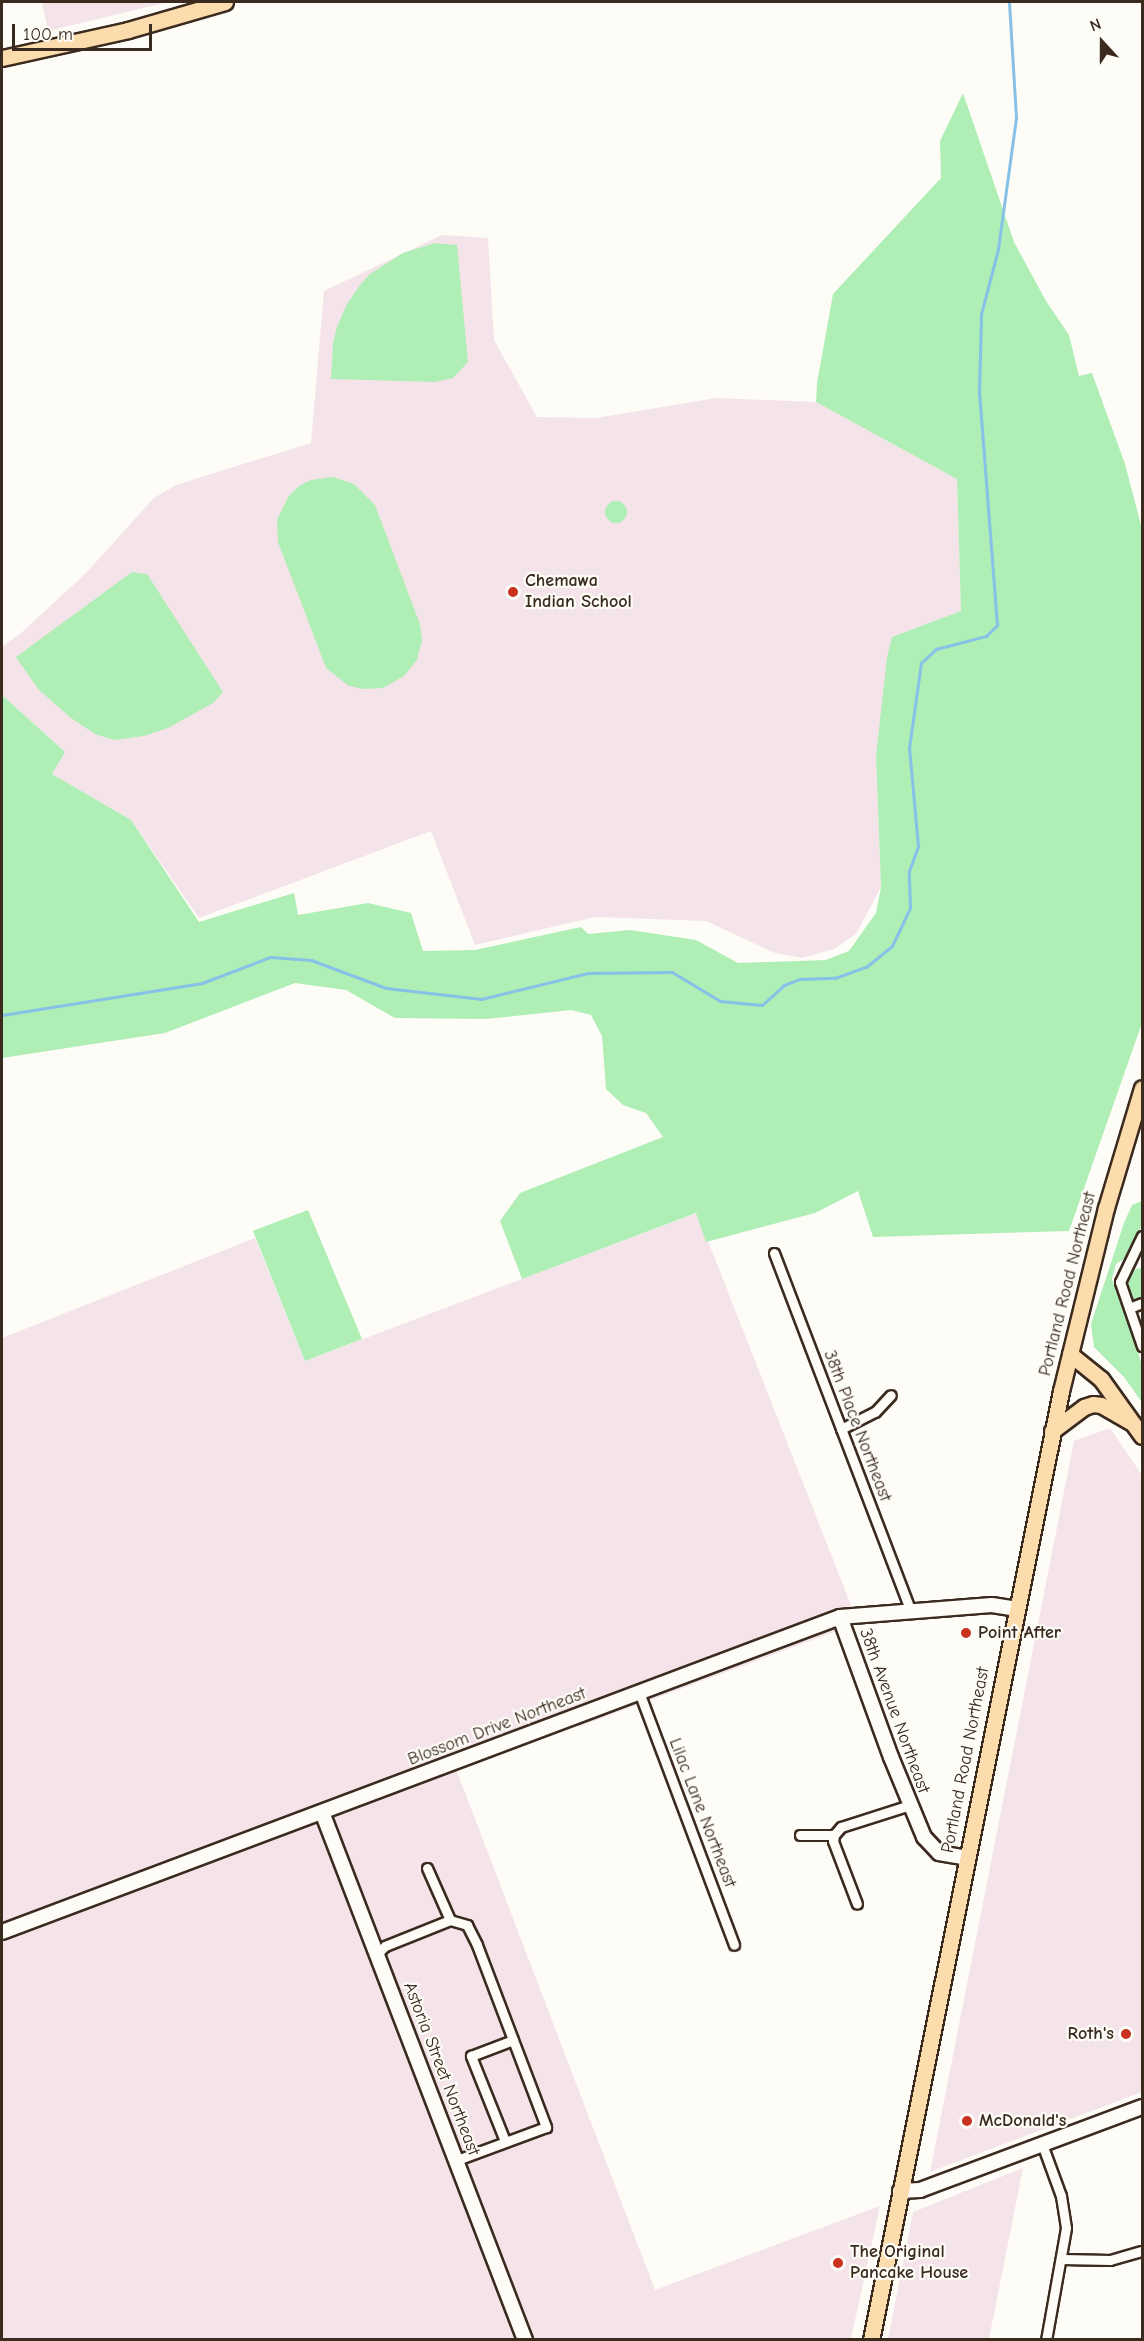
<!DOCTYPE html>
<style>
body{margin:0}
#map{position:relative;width:1144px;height:2341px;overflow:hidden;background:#fdfcf7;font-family:"Comic Neue",sans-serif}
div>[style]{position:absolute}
.built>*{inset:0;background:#f4e4e9}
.green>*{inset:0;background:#afeeb5}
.round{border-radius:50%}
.stream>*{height:3px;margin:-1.5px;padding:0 1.5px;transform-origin:1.5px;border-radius:1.5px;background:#88c1e7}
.roads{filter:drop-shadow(2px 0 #3b2a1e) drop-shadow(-2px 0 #3b2a1e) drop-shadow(0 2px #3b2a1e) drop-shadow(0 -2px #3b2a1e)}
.street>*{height:9px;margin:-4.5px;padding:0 4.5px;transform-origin:4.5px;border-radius:4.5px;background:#fdfcf7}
.secondary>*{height:14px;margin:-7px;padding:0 7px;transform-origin:7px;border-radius:7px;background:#fdfcf7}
.primary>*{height:15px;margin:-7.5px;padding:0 7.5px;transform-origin:7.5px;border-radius:7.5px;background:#fcdcac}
.dots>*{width:16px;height:16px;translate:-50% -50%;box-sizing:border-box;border:3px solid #fdfcf7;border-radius:50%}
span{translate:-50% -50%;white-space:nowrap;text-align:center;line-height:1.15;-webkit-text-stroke:4.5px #fdfcf7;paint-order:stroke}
.poi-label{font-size:18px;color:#3b2a1e;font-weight:700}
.left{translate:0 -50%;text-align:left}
.right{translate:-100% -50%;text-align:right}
.street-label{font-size:18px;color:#3b2a1e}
.frame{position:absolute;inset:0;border:3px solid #3b2a1e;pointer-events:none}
.north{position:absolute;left:1072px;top:12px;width:60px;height:60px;-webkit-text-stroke:4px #fdfcf7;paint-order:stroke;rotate:339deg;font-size:16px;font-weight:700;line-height:24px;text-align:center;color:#3b2a1e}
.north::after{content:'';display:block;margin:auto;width:21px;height:27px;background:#3b2a1e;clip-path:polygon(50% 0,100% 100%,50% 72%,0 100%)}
.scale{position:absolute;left:12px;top:24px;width:140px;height:27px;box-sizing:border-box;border:3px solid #3b2a1e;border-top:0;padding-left:8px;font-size:18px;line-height:21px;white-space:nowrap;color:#3b2a1e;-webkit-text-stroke:4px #fdfcf7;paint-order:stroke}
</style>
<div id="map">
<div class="built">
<i style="clip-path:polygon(42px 2px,163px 2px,164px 3px,48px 31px)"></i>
<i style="clip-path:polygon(442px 235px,488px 238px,494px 340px,537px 417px,596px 418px,717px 398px,816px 402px,957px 479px,961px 611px,892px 637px,876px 756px,881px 887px,856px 934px,834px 949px,802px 958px,775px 953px,706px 921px,595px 917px,475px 945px,431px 831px,199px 918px,131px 820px,52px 774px,65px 752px,2px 695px,2px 647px,21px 633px,85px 574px,154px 498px,176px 485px,311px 443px,324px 291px)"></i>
<i style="clip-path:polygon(697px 1213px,858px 1623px,578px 1727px,576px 1724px,456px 1769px,655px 2290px,880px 2206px,851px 2339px,2px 2340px,2px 1338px,255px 1238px,305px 1361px)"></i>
<i style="clip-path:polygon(1110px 1428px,1142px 1475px,1142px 2092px,930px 2172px,1074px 1441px)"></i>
<i style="clip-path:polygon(1023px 2168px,989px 2339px,888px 2339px,913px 2212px)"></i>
</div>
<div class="green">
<i style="clip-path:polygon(963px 93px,1014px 242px,1046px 301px,1069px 335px,1079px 376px,1092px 373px,1125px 464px,1142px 529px,1142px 1023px,1069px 1231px,873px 1237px,858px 1191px,815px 1213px,706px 1242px,696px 1213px,522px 1279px,500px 1221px,520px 1193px,663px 1137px,646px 1113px,623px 1105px,606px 1089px,602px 1036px,591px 1015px,571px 1010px,486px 1019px,395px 1018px,346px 990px,295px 983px,165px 1033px,2px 1058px,2px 695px,65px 752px,52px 774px,131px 820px,199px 922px,294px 893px,298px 915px,368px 903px,411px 913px,423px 951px,475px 950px,581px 927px,588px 934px,630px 930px,696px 940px,738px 963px,826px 960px,849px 951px,876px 913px,881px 887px,876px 756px,887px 658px,892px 637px,961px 611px,957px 479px,816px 402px,817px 383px,833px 294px,941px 178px,940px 141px)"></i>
<i style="clip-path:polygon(435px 243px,457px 245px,468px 362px,453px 378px,435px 382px,331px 379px,333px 343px,337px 327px,347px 304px,360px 285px,370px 274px,403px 253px)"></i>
<i style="clip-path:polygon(333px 477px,354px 484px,375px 505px,420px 624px,422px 640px,417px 660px,404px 676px,383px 688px,364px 689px,349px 686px,326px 668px,278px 542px,277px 520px,288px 497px,299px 486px,311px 480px)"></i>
<i class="round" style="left:605px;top:501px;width:22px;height:22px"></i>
<i style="clip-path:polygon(132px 572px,147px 574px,223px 692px,213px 703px,168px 728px,144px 736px,114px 740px,95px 734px,71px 718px,38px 689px,16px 657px)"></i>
<i style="clip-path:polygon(1142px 1201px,1142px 1225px,1124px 1259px,1116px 1264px,1112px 1279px,1116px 1291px,1121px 1293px,1142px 1366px,1141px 1401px,1124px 1377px,1094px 1347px,1091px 1324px,1124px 1223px,1132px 1205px)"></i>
<i style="clip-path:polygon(308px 1210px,362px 1339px,305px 1361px,253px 1231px)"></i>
<i style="clip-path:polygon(1142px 1268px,1142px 1315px,1142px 1300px,1133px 1302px,1125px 1281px,1136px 1269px)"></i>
</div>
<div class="stream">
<i style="left:2px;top:1015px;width:203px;rotate:-9.1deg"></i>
<i style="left:202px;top:983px;width:73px;rotate:-20.9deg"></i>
<i style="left:270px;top:957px;width:41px;rotate:4.2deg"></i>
<i style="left:311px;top:960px;width:80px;rotate:20.5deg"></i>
<i style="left:386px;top:988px;width:96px;rotate:6.6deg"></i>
<i style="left:481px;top:999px;width:110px;rotate:-13.7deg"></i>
<i style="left:588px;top:973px;width:84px;rotate:-0.7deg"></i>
<i style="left:672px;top:972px;width:56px;rotate:31.1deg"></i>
<i style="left:720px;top:1001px;width:42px;rotate:5.4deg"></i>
<i style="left:762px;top:1005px;width:30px;rotate:-42deg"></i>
<i style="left:784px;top:985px;width:17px;rotate:-21deg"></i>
<i style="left:800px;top:979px;width:35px;rotate:-2deg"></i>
<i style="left:835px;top:978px;width:33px;rotate:-20deg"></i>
<i style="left:866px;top:967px;width:33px;rotate:-39deg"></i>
<i style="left:892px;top:946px;width:42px;rotate:-64.7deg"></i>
<i style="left:910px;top:908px;width:37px;rotate:-92deg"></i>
<i style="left:909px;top:871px;width:27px;rotate:-70deg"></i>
<i style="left:918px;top:846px;width:98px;rotate:-95.2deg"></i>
<i style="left:909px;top:748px;width:86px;rotate:-82deg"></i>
<i style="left:921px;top:663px;width:21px;rotate:-43deg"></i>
<i style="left:936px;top:649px;width:52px;rotate:-14.6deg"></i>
<i style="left:986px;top:636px;width:16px;rotate:-45deg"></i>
<i style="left:997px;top:625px;width:233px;rotate:-94.4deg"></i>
<i style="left:979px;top:393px;width:79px;rotate:-88.5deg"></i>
<i style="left:981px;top:314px;width:67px;rotate:-75.3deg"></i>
<i style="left:998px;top:249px;width:133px;rotate:-82.2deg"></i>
<i style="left:1016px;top:117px;width:115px;rotate:-93.5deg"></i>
</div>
<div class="roads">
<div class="street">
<i style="left:1142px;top:1236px;width:51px;rotate:115.6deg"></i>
<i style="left:1120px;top:1282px;width:68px;rotate:71deg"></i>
<i style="left:774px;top:1253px;width:382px;rotate:69.1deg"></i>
<i style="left:1129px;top:1308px;width:14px;rotate:-21deg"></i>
<i style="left:841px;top:1429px;width:38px;rotate:-27deg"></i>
<i style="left:875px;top:1412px;width:23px;rotate:-47deg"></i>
<i style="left:639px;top:1692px;width:270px;rotate:69.4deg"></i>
<i style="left:800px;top:1835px;width:34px"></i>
<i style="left:834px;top:1835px;width:11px;rotate:-49deg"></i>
<i style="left:841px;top:1827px;width:72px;rotate:-17.7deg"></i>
<i style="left:834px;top:1835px;width:6px;rotate:99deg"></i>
<i style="left:833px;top:1841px;width:67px;rotate:69.1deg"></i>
<i style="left:427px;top:1868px;width:57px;rotate:66.1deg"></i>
<i style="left:378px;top:1953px;width:10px;rotate:-45deg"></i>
<i style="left:385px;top:1946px;width:70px;rotate:-21.8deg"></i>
<i style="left:450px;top:1920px;width:18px;rotate:16deg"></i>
<i style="left:467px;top:1925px;width:22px;rotate:63deg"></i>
<i style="left:477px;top:1945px;width:195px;rotate:69.2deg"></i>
<i style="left:546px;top:2127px;width:95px;rotate:159.7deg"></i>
<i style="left:505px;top:2141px;width:92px;rotate:-111.8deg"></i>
<i style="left:471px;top:2056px;width:45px;rotate:-20.9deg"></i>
<i style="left:1042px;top:2144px;width:55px;rotate:69.9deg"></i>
<i style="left:1061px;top:2196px;width:32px;rotate:81deg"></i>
<i style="left:1066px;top:2228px;width:114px;rotate:100.1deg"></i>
<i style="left:1062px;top:2259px;width:48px;rotate:1.2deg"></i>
<i style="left:1110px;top:2260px;width:33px;rotate:-16deg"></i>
</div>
<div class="secondary">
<i style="left:840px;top:1617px;width:149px;rotate:70deg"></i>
<i style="left:891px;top:1757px;width:87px;rotate:67.6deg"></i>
<i style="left:924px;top:1837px;width:22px;rotate:47deg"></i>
<i style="left:939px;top:1853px;width:27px;rotate:10deg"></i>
<i style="left:322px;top:1812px;width:566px;rotate:68.97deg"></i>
<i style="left:2px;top:1932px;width:895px;rotate:-20.6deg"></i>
<i style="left:840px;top:1617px;width:152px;rotate:-4.5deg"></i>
<i style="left:992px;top:1605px;width:24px;rotate:9deg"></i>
<i style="left:900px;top:2191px;width:20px;rotate:-3deg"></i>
<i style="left:920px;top:2190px;width:237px;rotate:-20.5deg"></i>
</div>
<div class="primary">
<i style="left:2px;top:58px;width:129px;rotate:-12.5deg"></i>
<i style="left:128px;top:30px;width:101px;rotate:-16.1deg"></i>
<i style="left:1070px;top:1354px;width:40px;rotate:39deg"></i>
<i style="left:1101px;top:1379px;width:70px;rotate:54.3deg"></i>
<i style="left:1052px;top:1431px;width:40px;rotate:-37deg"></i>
<i style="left:1084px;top:1407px;width:9px;rotate:-18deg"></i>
<i style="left:1093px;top:1404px;width:8px;rotate:7deg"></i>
<i style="left:1101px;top:1405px;width:34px;rotate:30deg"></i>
<i style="left:871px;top:2340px;width:968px;rotate:-78.68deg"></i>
<i style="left:1061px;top:1391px;width:188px;rotate:-76.2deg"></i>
<i style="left:1106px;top:1208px;width:125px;rotate:-73.3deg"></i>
</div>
</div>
<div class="dots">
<i style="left:513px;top:592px;background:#c8321e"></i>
<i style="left:966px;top:1633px;background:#c8321e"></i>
<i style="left:1126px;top:2034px;background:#c8321e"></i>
<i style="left:967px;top:2121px;background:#c8321e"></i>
<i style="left:838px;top:2263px;background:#c8321e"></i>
</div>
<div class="poi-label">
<span class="left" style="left:525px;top:592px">Chemawa<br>Indian School</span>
<span class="left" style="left:978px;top:1633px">Point After</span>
<span class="right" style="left:1114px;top:2034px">Roth's</span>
<span class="left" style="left:979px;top:2121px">McDonald's</span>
<span class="left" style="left:850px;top:2263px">The Original<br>Pancake House</span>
</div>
<div class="street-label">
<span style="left:1068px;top:1284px;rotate:-76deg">Portland Road Northeast</span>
<span style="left:857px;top:1426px;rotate:69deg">38th Place Northeast</span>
<span style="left:894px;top:1711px;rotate:70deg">38th Avenue Northeast</span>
<span style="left:497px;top:1727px;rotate:-21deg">Blossom Drive Northeast</span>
<span style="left:966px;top:1760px;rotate:-79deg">Portland Road Northeast</span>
<span style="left:702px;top:1813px;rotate:69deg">Lilac Lane Northeast</span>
<span style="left:441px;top:2069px;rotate:69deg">Astoria Street Northeast</span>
</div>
<div class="frame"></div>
<div class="north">N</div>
<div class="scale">100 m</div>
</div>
